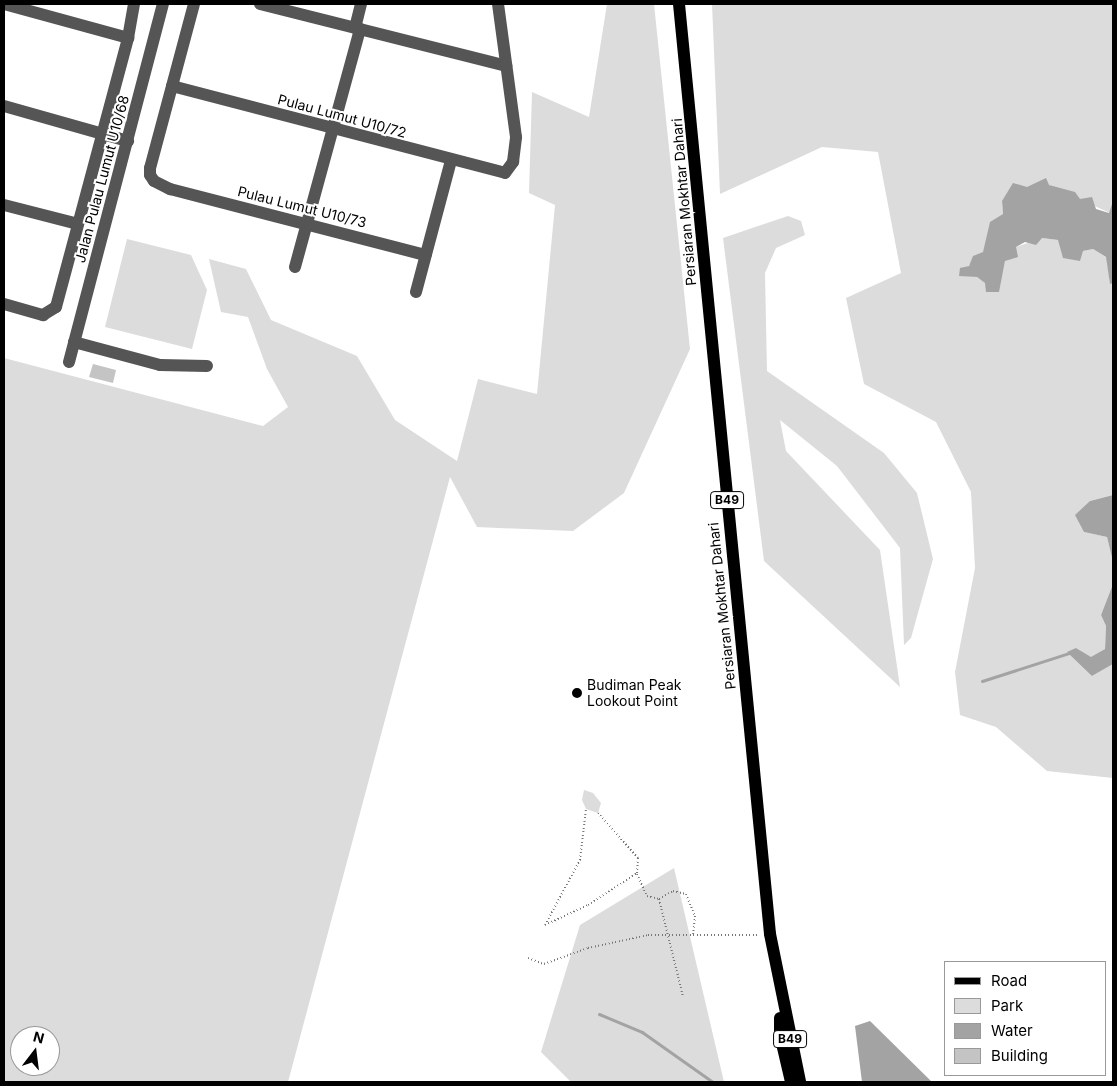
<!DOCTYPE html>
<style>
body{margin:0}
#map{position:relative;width:1117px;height:1086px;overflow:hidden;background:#fff;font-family:Inter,sans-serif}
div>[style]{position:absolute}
.green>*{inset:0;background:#dcdcdc}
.water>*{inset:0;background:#a3a3a3}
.stream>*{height:3px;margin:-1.5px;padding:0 1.5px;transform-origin:1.5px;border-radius:1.5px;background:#a3a3a3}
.building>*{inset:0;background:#c4c4c4}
.path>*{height:2px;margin-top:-1px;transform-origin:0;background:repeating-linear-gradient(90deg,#777 0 1px,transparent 0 3.5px)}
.minor>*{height:12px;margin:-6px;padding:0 6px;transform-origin:6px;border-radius:6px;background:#555}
.major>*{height:12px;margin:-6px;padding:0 6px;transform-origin:6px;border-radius:6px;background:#000}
.dots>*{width:14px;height:14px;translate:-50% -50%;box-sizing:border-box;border:2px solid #fff;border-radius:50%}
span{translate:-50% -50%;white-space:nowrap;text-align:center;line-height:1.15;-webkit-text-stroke:4px #fff;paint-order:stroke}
.shield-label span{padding:1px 4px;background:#fff;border:1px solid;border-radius:4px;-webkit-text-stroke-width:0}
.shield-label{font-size:12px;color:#000;font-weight:700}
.street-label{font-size:14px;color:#000}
.poi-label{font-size:14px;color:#000}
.left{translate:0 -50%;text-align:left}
.frame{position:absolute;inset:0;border:5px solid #000;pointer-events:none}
.legend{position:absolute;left:944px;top:961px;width:162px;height:115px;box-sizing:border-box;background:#fff;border:1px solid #999;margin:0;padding:6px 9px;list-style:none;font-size:15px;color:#000}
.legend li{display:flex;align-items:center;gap:10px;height:25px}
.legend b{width:25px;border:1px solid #999}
.north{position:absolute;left:10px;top:1026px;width:50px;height:50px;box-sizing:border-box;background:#fff;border:1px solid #999;border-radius:50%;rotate:15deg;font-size:14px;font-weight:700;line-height:20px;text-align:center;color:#000}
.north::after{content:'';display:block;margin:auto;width:18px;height:22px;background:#000;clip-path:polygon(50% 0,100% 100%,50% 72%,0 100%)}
</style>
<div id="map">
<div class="green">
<i style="clip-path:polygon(evenodd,607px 4px,654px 4px,690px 349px,624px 493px,573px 531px,477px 527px,450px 477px,288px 1082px,4px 1082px,4px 358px,263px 426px,288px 407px,267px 369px,248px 317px,221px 312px,209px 259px,246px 269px,271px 320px,357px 356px,395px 420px,457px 461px,478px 379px,537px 394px,555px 205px,529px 193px,532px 92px,589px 117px,607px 4px,20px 1036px,50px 1036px,50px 1066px,20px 1066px,20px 1036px)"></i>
<i style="clip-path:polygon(712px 4px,1113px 4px,1113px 201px,1110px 213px,1049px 185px,1002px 201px,1003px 214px,983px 252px,959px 275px,977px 277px,998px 292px,1005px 261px,1016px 247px,1042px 238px,1058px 240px,1083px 251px,1093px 249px,1107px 258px,1110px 283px,1113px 283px,1113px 495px,1090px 501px,1084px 532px,1107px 537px,1113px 562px,1113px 584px,1101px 615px,1106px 626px,1105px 649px,1091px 658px,1076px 648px,1092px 676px,1113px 664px,1113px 778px,1047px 771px,996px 727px,960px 715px,955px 672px,975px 568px,971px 492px,936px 422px,864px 384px,846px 298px,901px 273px,878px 152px,822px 147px,720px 194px)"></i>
<i style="clip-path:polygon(788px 216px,801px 221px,805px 235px,776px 248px,765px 273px,767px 371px,884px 453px,917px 493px,933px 559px,911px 638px,904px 645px,900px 548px,837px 466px,780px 420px,786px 451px,880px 550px,900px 687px,764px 561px,723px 238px)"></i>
<i style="clip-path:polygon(127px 239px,191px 255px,207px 290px,192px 349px,105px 327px)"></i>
<i style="clip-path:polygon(584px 790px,593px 793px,601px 803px,598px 813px,586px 809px,582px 800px)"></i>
<i style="clip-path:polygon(674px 868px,724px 1082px,571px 1082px,541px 1052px,580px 925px)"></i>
</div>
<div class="water">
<i style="clip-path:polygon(1046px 178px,1049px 185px,1075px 192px,1080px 199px,1092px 197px,1096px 209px,1109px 213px,1113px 201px,1113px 283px,1110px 284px,1106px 257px,1093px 249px,1083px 251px,1080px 261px,1063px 258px,1058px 240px,1042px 238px,1036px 245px,1025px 242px,1016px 247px,1018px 257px,1005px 261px,999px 292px,986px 292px,985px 283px,977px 277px,959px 276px,960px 268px,969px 266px,973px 256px,983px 252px,990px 222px,1003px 214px,1002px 201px,1013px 183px,1027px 187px)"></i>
<i style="clip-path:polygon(1113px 495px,1113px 562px,1107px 537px,1084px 532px,1075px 515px,1090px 501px)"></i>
<i style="clip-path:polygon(1113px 584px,1113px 664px,1092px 676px,1067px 652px,1076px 648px,1091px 657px,1105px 649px,1106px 626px,1101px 615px)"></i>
<i style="clip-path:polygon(870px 1021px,932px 1082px,862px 1082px,855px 1026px)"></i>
</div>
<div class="stream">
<i style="left:982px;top:681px;width:91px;rotate:-17.8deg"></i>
<i style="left:599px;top:1014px;width:47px;rotate:22.7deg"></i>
<i style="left:642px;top:1032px;width:87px;rotate:35.2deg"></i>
</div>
<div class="building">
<i style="clip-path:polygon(93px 364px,116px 370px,113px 383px,89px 377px)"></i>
</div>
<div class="path">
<i style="left:637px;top:874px;width:24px;rotate:66deg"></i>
<i style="left:647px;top:896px;width:12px;rotate:14deg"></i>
<i style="left:659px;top:899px;width:16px;rotate:-30deg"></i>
<i style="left:673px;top:891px;width:13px;rotate:13deg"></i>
<i style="left:686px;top:894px;width:24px;rotate:68deg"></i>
<i style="left:695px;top:916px;width:20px;rotate:96deg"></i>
<i style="left:659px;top:899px;width:101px;rotate:76.2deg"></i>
<i style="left:545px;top:925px;width:47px;rotate:-24.9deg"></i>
<i style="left:588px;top:905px;width:59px;rotate:-33.1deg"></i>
<i style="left:637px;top:873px;width:15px;rotate:-86deg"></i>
<i style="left:638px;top:858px;width:60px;rotate:-131.6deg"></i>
<i style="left:545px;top:925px;width:74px;rotate:-61.7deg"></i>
<i style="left:580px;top:860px;width:51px;rotate:-83.3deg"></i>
<i style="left:528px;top:958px;width:17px;rotate:21deg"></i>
<i style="left:544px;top:964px;width:47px;rotate:-20deg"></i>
<i style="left:588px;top:948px;width:61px;rotate:-12.2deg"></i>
<i style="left:648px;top:935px;width:110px"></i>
</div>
<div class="minor">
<i style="left:4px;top:4px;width:129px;rotate:15.3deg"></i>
<i style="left:194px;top:4px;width:170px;rotate:105deg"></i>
<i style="left:150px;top:168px;width:7px;rotate:90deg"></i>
<i style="left:150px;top:175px;width:7px;rotate:56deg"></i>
<i style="left:154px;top:181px;width:18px;rotate:27deg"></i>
<i style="left:170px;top:189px;width:264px;rotate:14.5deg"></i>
<i style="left:260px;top:4px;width:254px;rotate:14.1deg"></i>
<i style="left:355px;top:28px;width:25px;rotate:-76deg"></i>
<i style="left:172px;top:86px;width:344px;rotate:14.6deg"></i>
<i style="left:505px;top:173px;width:14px;rotate:-54deg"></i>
<i style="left:513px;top:162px;width:25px;rotate:-83deg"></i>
<i style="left:516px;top:137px;width:134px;rotate:-97.7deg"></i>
<i style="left:4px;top:106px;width:129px;rotate:15.8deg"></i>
<i style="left:4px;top:205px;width:76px;rotate:14.4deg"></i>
<i style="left:295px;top:267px;width:247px;rotate:-74.7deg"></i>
<i style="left:416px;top:292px;width:137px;rotate:-75.1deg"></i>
<i style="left:4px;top:304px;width:41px;rotate:15.8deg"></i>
<i style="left:43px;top:315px;width:15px;rotate:-32deg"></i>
<i style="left:56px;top:307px;width:278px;rotate:-75deg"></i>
<i style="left:128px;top:38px;width:35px;rotate:-80deg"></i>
<i style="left:74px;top:342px;width:89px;rotate:15deg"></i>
<i style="left:160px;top:365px;width:47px;rotate:1.2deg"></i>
<i style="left:69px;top:362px;width:370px;rotate:-75.3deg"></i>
</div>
<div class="major">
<i style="left:679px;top:4px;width:934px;rotate:84.41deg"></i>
<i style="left:770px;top:934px;width:151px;rotate:78.5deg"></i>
<i style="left:780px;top:1018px;width:17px;rotate:90deg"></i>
<i style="left:780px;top:1035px;width:48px;rotate:76.8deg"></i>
</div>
<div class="dots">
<i style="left:577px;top:693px;background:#000"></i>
</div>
<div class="shield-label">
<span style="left:727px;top:500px">B49</span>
<span style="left:790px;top:1039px">B49</span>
</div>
<div class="street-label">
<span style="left:342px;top:116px;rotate:15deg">Pulau Lumut U10/72</span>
<span style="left:102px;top:179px;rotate:-75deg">Jalan Pulau Lumut U10/68</span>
<span style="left:684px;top:202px;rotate:-95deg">Persiaran Mokhtar Dahari</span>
<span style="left:302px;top:207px;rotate:14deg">Pulau Lumut U10/73</span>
<span style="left:722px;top:606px;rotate:-96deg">Persiaran Mokhtar Dahari</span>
</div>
<div class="poi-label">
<span class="left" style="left:587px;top:693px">Budiman Peak<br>Lookout Point</span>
</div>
<div class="frame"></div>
<ul class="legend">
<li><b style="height:6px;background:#000"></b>Road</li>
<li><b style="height:14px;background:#dcdcdc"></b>Park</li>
<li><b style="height:14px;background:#a3a3a3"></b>Water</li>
<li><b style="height:14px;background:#c4c4c4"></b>Building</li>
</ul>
<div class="north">N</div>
</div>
